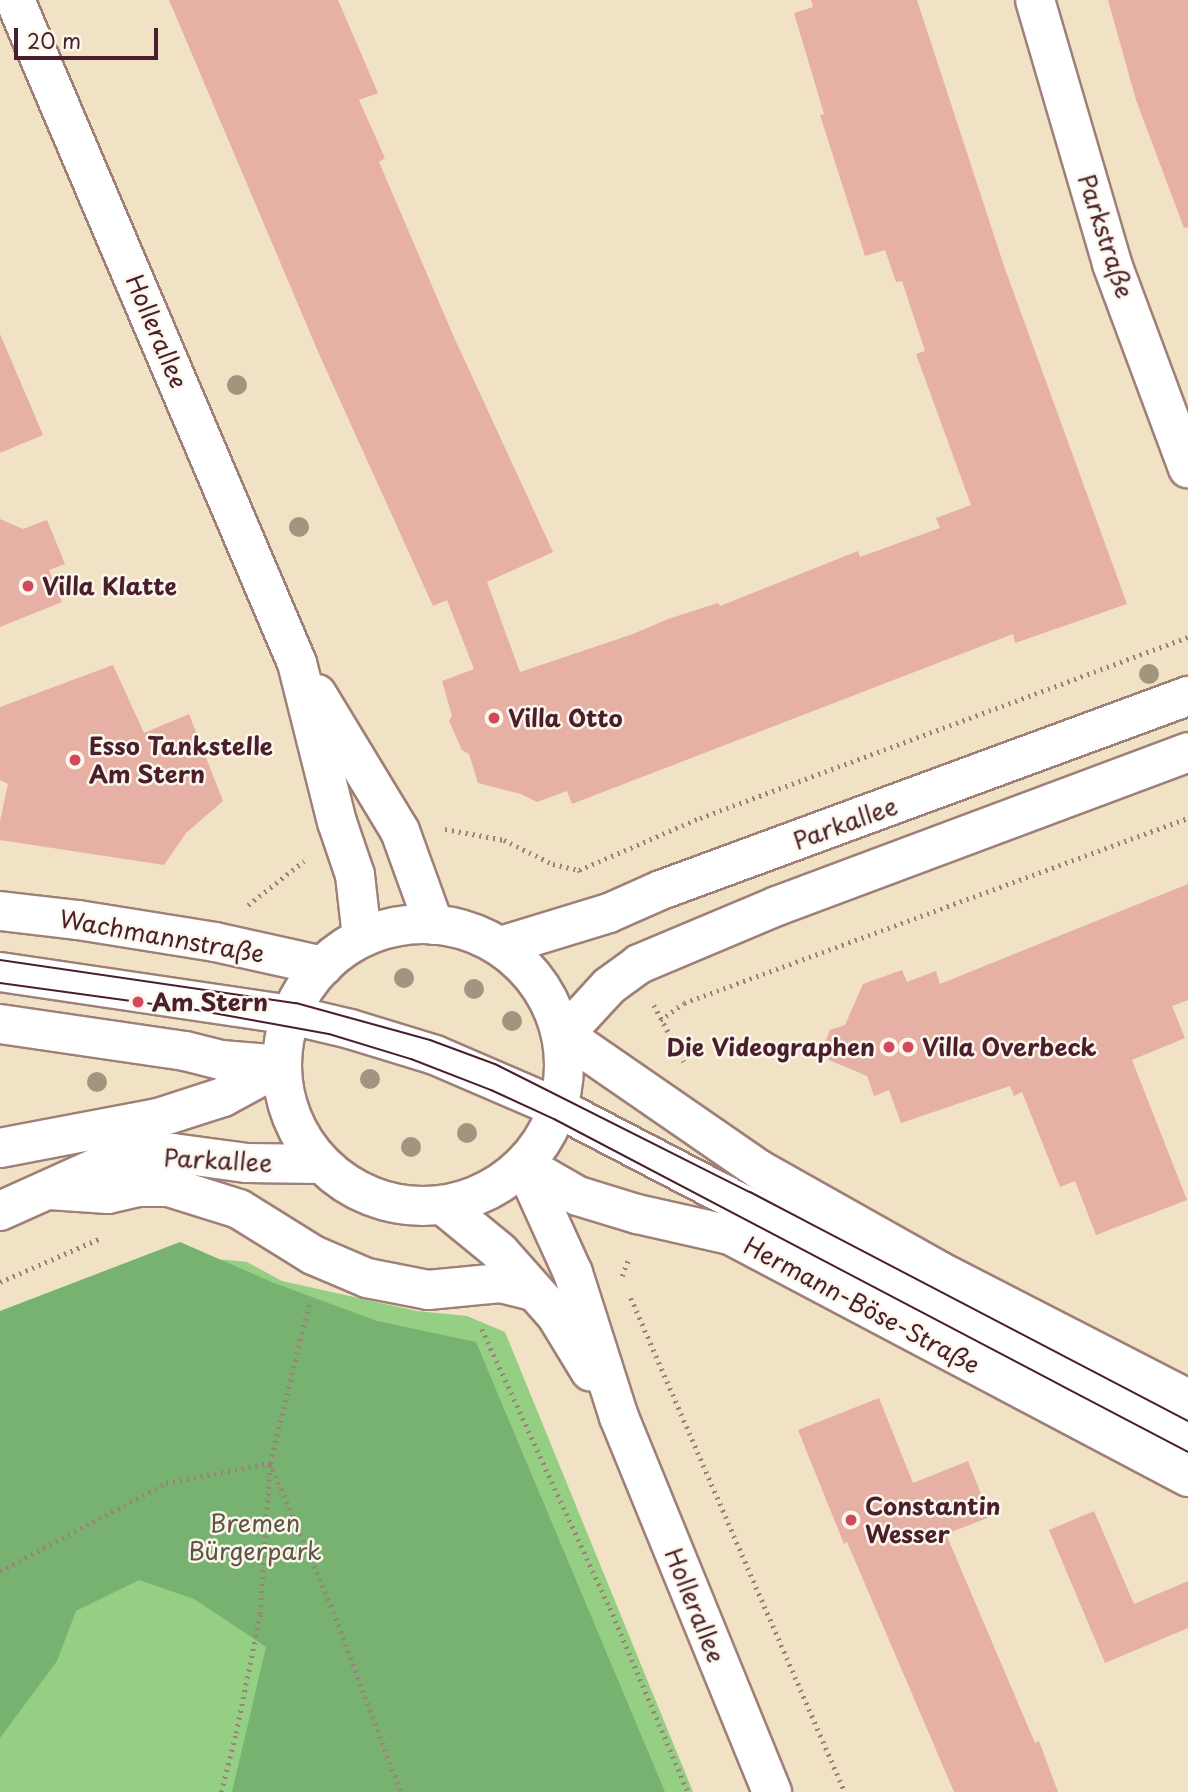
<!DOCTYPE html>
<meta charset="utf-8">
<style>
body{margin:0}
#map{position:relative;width:1188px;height:1792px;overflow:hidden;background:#f2e2c5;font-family:"Playpen Sans",sans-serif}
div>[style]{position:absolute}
.green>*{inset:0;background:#94cf83}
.forest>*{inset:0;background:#77b271}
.building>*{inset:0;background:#e6b0a4}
.path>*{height:4.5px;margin-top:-2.25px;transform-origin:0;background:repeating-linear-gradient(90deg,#9e8078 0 2px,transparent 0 7px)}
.roads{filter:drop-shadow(2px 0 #9e8078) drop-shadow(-2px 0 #9e8078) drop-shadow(0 2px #9e8078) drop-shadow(0 -2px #9e8078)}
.minor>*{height:38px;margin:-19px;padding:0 19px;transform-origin:19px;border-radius:19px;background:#fff}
.major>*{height:38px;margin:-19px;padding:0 19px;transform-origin:19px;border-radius:19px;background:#fff}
.major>.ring{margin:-19px;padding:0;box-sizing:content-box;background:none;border:38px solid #fff;border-radius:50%}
.tram>*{height:2px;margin:-1px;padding:0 1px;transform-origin:1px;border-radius:1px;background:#4a1f2b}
.trees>*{width:20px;height:20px;margin:-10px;border-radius:50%;background:#a2947f}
.dots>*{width:19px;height:19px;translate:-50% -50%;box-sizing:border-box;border:4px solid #fbf7ec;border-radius:50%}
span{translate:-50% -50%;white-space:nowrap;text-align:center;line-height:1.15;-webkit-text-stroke:5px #fbf7ec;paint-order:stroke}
.street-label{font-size:24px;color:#4a1f2b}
.poi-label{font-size:24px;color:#4a1f2b;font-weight:700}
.left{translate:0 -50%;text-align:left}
.right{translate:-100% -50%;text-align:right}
.park-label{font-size:24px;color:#605445}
.scale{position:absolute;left:14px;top:28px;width:144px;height:32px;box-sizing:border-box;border:4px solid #4a1f2b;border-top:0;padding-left:9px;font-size:21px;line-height:24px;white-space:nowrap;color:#4a1f2b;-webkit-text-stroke:5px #fbf7ec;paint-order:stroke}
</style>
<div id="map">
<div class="green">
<i style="clip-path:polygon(187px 1256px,247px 1262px,282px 1281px,417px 1311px,467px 1316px,505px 1332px,693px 1792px,0 1792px,0 1318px)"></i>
</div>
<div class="forest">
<i style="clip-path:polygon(180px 1242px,274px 1283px,377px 1321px,476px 1342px,665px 1792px,232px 1792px,266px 1647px,194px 1599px,139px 1580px,76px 1611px,57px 1661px,0 1738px,0 1311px)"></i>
</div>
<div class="building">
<i style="clip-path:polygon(169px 0,338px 0,378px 93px,359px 100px,385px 158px,379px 162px,453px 335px,553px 552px,487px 582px,520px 672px,633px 634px,668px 619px,718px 603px,720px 606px,858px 551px,860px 557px,940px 528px,936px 518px,971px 505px,916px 354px,925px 351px,902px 281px,896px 282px,885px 250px,865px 256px,820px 115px,824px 114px,794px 13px,813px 7px,811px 0,917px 0,1004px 266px,1127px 604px,1015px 643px,1013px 634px,572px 804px,567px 791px,537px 802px,521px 794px,478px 783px,469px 754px,462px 750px,449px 721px,452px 716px,442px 681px,474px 669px,447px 600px,433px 606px,319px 354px)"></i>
<i style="clip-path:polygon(1108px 0,1188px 0,1188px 227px,1184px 228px,1136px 100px)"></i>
<i style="clip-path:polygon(0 334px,43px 435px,0 453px)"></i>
<i style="clip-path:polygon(0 519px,23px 529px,47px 520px,65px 564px,49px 570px,62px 602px,0 627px)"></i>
<i style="clip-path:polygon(113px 665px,144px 733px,189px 714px,223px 801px,186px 833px,164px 865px,0 840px,0 821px,8px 784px,0 780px,0 707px)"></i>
<i style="clip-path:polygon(1188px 884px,1188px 1000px,1172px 1006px,1185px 1038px,1132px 1060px,1187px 1200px,1096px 1235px,1075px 1181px,1060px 1187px,1022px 1092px,1014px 1096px,1010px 1086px,901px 1123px,889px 1090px,874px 1096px,867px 1076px,829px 1060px,824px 1044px,830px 1030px,845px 1025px,863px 984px,902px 970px,907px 982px,936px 971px,940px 984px)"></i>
<i style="clip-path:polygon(879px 1398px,913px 1483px,968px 1461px,990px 1517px,946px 1534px,1035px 1743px,1039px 1741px,1058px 1792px,954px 1792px,847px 1542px,844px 1544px,798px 1430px)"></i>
<i style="clip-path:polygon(1094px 1511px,1134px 1604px,1188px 1581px,1188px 1628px,1105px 1663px,1049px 1530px)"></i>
</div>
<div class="path">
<i style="left:445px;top:829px;width:60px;rotate:10.6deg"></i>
<i style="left:504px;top:840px;width:55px;rotate:26.1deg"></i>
<i style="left:553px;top:864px;width:27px;rotate:13deg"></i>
<i style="left:579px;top:870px;width:6px;rotate:51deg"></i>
<i style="left:579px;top:870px;width:132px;rotate:-23.3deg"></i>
<i style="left:700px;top:818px;width:520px;rotate:-20.35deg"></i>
<i style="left:248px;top:905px;width:71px;rotate:-38.2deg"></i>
<i style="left:654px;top:1005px;width:64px;rotate:62.2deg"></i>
<i style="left:660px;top:1020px;width:29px;rotate:-35deg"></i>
<i style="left:684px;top:1003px;width:537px;rotate:-20.16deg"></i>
<i style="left:622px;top:1276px;width:19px;rotate:-69deg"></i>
<i style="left:0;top:1282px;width:108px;rotate:-23.5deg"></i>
<i style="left:631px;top:1298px;width:538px;rotate:66.58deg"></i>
<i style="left:482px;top:1329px;width:307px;rotate:65.4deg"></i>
<i style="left:610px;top:1608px;width:200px;rotate:67deg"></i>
<i style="left:0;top:1571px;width:188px;rotate:-27.9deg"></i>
<i style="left:166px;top:1483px;width:106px;rotate:-10.9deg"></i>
<i style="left:270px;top:1463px;width:155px;rotate:66.8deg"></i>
<i style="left:331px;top:1605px;width:200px;rotate:69.5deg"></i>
<i style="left:221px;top:1792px;width:61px;rotate:-75.7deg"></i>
<i style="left:236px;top:1733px;width:121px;rotate:-78.6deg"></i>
<i style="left:260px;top:1614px;width:151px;rotate:-86.2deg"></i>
<i style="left:270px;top:1463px;width:164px;rotate:-76.2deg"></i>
</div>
<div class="roads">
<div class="minor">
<i style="left:1035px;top:0;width:275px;rotate:73.7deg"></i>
<i style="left:1112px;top:264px;width:218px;rotate:69.6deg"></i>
<i style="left:0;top:911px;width:79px;rotate:6.6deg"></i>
<i style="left:78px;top:920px;width:139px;rotate:9.1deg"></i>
<i style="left:215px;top:942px;width:111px;rotate:12.5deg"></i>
<i style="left:501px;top:946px;width:113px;rotate:-17deg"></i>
<i style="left:609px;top:913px;width:57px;rotate:-23.9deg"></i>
<i style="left:661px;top:890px;width:562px;rotate:-20.21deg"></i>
<i style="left:0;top:972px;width:294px;rotate:8.4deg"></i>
<i style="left:291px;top:1015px;width:61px;rotate:13.3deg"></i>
<i style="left:350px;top:1029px;width:89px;rotate:17deg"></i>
<i style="left:435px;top:1055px;width:134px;rotate:23.3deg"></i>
<i style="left:558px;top:1108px;width:710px;rotate:27.5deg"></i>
<i style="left:0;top:1024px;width:187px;rotate:8.3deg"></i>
<i style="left:185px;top:1051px;width:37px;rotate:14deg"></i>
<i style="left:221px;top:1060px;width:61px;rotate:4.7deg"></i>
<i style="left:564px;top:1035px;width:67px;rotate:-47.4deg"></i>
<i style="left:609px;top:986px;width:37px;rotate:-36deg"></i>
<i style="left:639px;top:964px;width:150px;rotate:-22.8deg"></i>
<i style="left:777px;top:906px;width:439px;rotate:-20.5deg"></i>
</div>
<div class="major">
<i style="left:15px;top:0;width:720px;rotate:66.96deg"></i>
<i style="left:297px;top:663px;width:164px;rotate:75.9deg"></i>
<i style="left:337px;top:822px;width:56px;rotate:71.2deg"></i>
<i style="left:355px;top:875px;width:62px;rotate:83.6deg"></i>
<i style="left:317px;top:694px;width:160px;rotate:58.8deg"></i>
<i style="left:400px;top:831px;width:100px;rotate:70.1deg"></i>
<i class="ring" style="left:282px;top:924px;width:244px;height:244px"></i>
<i style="left:564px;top:1035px;width:238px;rotate:34.6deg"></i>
<i style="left:760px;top:1170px;width:206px;rotate:29.4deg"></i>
<i style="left:939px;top:1271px;width:280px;rotate:27.2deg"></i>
<i style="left:0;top:1148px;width:161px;rotate:-10.8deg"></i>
<i style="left:158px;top:1118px;width:68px;rotate:-17.9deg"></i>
<i style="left:223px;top:1097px;width:67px;rotate:-28.5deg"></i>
<i style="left:524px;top:1165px;width:62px;rotate:29.9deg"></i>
<i style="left:578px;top:1196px;width:62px;rotate:17deg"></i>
<i style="left:637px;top:1214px;width:95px;rotate:12.7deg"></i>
<i style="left:730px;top:1235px;width:518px;rotate:27.85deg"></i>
<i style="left:524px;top:1165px;width:119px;rotate:65.6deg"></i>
<i style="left:573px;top:1273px;width:151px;rotate:72.3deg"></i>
<i style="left:619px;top:1417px;width:405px;rotate:67.8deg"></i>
<i style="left:49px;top:1190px;width:59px;rotate:3.9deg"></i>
<i style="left:108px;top:1194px;width:31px;rotate:-13deg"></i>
<i style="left:138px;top:1187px;width:31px"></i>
<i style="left:169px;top:1187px;width:73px;rotate:17.4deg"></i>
<i style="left:239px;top:1209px;width:87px;rotate:31.9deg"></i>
<i style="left:313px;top:1255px;width:59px;rotate:23.1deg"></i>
<i style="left:367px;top:1278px;width:62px;rotate:11.1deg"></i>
<i style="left:428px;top:1290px;width:73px;rotate:-5.5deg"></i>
<i style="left:501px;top:1283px;width:33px;rotate:14deg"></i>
<i style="left:444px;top:1206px;width:72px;rotate:39.4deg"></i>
<i style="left:500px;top:1252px;width:84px;rotate:48.4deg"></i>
<i style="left:556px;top:1315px;width:66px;rotate:58.7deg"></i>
<i style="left:0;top:1211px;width:107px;rotate:-24.2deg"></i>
<i style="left:98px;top:1167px;width:76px;rotate:-10.6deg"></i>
<i style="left:173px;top:1153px;width:75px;rotate:7.7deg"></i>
<i style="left:247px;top:1163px;width:74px;rotate:0.8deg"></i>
</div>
</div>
<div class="tram">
<i style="left:0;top:960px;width:299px;rotate:8.3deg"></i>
<i style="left:296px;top:1003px;width:139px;rotate:15.4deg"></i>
<i style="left:430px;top:1040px;width:69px;rotate:20.3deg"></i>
<i style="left:495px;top:1064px;width:285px;rotate:26.7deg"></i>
<i style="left:750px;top:1192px;width:494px;rotate:27.6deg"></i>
<i style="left:0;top:983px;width:193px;rotate:7.8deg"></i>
<i style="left:191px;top:1009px;width:140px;rotate:10.3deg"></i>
<i style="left:329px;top:1034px;width:86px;rotate:17deg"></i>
<i style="left:411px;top:1059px;width:86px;rotate:21.2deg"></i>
<i style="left:491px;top:1090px;width:69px;rotate:24.7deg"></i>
<i style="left:554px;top:1119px;width:716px;rotate:27.71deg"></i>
</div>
<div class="trees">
<i style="left:237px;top:385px"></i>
<i style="left:299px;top:527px"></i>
<i style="left:1149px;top:674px"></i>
<i style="left:404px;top:978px"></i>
<i style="left:474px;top:989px"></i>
<i style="left:512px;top:1021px"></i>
<i style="left:370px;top:1079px"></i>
<i style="left:97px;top:1082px"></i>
<i style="left:467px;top:1133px"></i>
<i style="left:411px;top:1147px"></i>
</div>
<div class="dots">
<i style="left:28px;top:586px;background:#d1495b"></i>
<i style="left:494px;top:718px;background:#d1495b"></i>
<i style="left:75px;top:760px;background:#d1495b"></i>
<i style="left:138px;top:1002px;background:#d1495b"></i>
<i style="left:889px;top:1047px;background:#d1495b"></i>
<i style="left:908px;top:1047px;background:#d1495b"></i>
<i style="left:851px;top:1520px;background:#d1495b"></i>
</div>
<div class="street-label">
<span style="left:1106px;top:236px;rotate:72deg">Parkstraße</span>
<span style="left:157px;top:331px;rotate:67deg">Hollerallee</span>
<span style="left:845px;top:823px;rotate:-20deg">Parkallee</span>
<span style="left:162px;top:936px;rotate:10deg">Wachmannstraße</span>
<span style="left:218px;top:1160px;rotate:3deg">Parkallee</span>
<span style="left:862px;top:1305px;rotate:28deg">Hermann-Böse-Straße</span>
<span style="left:695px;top:1605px;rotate:68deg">Hollerallee</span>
</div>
<div class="poi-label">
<span class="left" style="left:42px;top:586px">Villa Klatte</span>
<span class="left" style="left:508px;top:718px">Villa Otto</span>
<span class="left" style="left:89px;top:760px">Esso Tankstelle<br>Am Stern</span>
<span class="left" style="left:152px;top:1002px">Am Stern</span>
<span class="right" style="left:875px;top:1047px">Die Videographen</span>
<span class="left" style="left:922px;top:1047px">Villa Overbeck</span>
<span class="left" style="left:865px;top:1520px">Constantin<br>Wesser</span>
</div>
<div class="park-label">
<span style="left:255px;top:1537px">Bremen<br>Bürgerpark</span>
</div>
<div class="scale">20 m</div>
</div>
